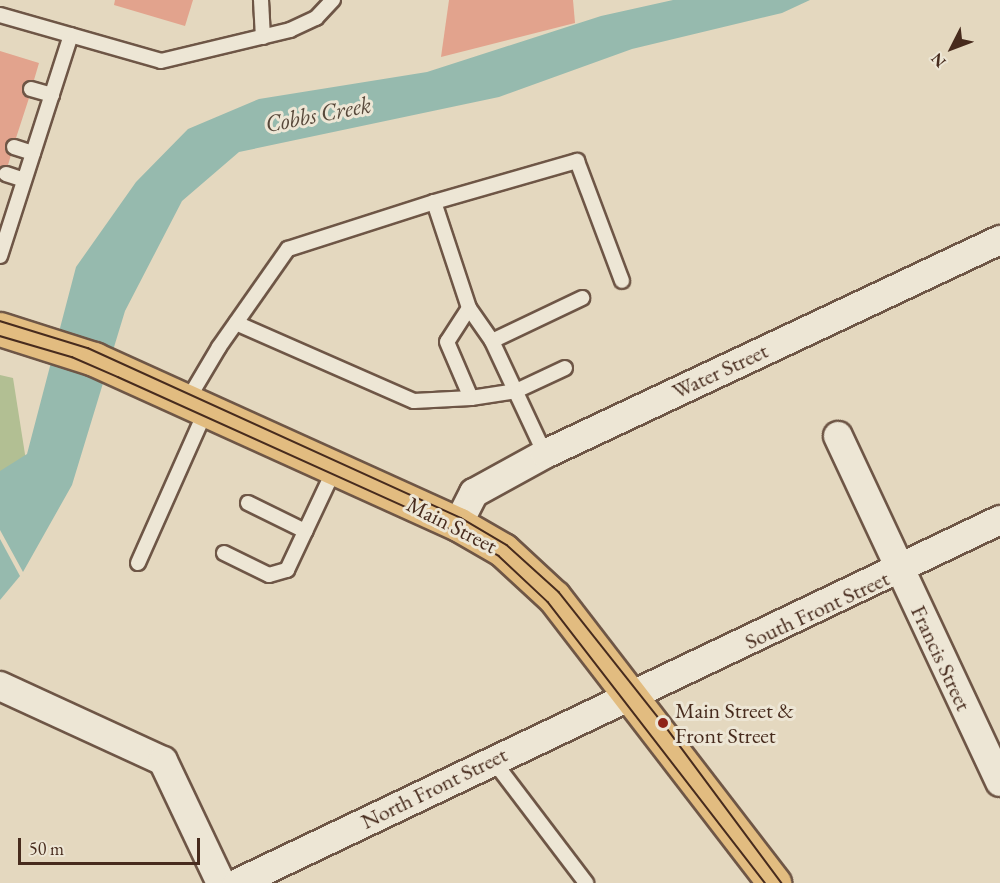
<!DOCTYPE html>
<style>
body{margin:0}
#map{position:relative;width:1000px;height:883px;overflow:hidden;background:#e4d8bf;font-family:"EB Garamond",serif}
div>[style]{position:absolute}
.green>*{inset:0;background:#b2bf93}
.water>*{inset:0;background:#96baae}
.building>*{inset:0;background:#e2a38d}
.roads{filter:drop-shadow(2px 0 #6e5646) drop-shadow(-2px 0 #6e5646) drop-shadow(0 2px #6e5646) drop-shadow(0 -2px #6e5646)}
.lane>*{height:14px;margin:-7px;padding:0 7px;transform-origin:7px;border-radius:7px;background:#ede6d5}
.street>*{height:28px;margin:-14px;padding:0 14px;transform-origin:14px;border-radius:14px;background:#ede6d5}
.primary>*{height:33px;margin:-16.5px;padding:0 16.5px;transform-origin:16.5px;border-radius:16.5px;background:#e2bc80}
.tram>*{height:1.5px;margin:-0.75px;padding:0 0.75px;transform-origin:0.75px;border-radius:0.75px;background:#472b1d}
.dots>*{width:16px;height:16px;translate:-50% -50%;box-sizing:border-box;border:3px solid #ede6d5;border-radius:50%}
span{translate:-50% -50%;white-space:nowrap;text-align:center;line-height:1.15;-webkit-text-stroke:6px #ede6d5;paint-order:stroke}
.street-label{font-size:22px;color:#472b1d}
.poi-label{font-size:22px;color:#472b1d}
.left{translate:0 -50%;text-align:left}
.water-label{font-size:24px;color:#57483a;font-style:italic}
.north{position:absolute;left:922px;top:18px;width:60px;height:60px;-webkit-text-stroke:4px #ede6d5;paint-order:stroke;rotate:228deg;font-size:16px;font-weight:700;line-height:24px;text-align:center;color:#472b1d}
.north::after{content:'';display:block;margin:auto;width:21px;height:27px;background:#472b1d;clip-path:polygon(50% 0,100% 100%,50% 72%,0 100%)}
.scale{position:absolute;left:18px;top:838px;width:182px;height:27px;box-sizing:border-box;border:3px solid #472b1d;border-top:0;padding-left:8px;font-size:18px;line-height:21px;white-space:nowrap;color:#472b1d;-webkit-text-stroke:4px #ede6d5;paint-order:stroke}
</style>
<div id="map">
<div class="green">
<i style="clip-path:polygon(0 375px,13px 378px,27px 467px,0 478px)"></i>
</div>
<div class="water">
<i style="clip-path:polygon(673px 0,810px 0,782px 13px,632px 49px,499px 97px,239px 152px,182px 201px,125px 311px,72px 485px,23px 572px,0 530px,0 471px,27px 454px,76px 267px,136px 182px,188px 129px,259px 99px,427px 72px,601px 16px)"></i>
<i style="clip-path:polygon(0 539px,20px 576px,0 600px)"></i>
</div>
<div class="building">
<i style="clip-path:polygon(115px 0,193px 0,185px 26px,114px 5px)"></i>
<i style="clip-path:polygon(449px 0,573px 0,575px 23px,441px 57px)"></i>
<i style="clip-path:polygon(0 51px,39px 63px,34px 80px,23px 86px,29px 98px,16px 138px,5px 145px,11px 155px,8px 165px,0 167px)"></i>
</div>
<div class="roads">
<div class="lane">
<i style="left:261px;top:0;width:37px;rotate:87deg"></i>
<i style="left:0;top:15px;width:167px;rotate:15.9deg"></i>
<i style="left:161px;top:61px;width:133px;rotate:-13.5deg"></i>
<i style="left:290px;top:30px;width:29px;rotate:-25deg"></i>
<i style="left:316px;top:18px;width:25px;rotate:-47deg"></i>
<i style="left:31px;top:89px;width:22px;rotate:16deg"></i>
<i style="left:14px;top:147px;width:20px;rotate:18deg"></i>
<i style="left:6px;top:174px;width:19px;rotate:18deg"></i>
<i style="left:434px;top:202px;width:149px;rotate:-16deg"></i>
<i style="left:577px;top:161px;width:128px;rotate:69.4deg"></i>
<i style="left:0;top:256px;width:232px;rotate:-72.2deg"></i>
<i style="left:469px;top:308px;width:40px;rotate:122.9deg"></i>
<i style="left:447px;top:342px;width:61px;rotate:66.8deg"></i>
<i style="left:471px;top:398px;width:46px;rotate:-8.8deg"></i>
<i style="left:516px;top:391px;width:54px;rotate:-25.1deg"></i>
<i style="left:236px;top:323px;width:194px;rotate:23.7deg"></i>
<i style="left:414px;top:401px;width:57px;rotate:-3deg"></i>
<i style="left:492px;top:341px;width:100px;rotate:-25.5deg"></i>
<i style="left:187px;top:401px;width:63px;rotate:-59.3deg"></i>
<i style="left:219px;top:347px;width:120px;rotate:-54.9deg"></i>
<i style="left:288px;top:249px;width:153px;rotate:-17.8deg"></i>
<i style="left:434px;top:202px;width:112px;rotate:71.7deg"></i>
<i style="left:469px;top:308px;width:40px;rotate:55.1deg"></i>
<i style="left:492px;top:341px;width:125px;rotate:64.9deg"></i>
<i style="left:248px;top:503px;width:64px;rotate:26.2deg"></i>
<i style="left:224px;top:553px;width:50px;rotate:26.1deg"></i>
<i style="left:269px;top:575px;width:19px;rotate:-16deg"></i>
<i style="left:287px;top:570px;width:113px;rotate:-64.8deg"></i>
<i style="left:138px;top:563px;width:167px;rotate:-66deg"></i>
<i style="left:492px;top:759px;width:156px;rotate:52.8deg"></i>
</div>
<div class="street">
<i style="left:838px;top:436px;width:382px;rotate:64.9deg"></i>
<i style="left:458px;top:524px;width:35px;rotate:-63deg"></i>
<i style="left:474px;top:493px;width:81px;rotate:-28.8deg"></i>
<i style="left:545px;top:454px;width:503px;rotate:-25.19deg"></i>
<i style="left:0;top:686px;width:179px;rotate:24.7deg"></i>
<i style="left:163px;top:761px;width:135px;rotate:64.6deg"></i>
<i style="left:238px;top:883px;width:844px;rotate:-25.47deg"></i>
</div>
<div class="primary">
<i style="left:0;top:329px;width:99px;rotate:17.7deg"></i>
<i style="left:94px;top:359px;width:400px;rotate:24.4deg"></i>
<i style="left:458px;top:524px;width:52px;rotate:30deg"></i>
<i style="left:503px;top:550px;width:69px;rotate:42.7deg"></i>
<i style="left:554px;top:597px;width:361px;rotate:52.4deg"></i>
</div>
</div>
<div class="tram">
<i style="left:0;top:321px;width:92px;rotate:17.1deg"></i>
<i style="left:88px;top:348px;width:410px;rotate:24.5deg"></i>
<i style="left:461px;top:518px;width:53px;rotate:30.4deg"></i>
<i style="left:507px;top:545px;width:70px;rotate:42.1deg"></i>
<i style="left:559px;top:592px;width:167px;rotate:51.6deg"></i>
<i style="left:663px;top:723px;width:199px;rotate:53.4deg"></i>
<i style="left:0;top:336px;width:75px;rotate:16.3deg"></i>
<i style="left:72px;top:357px;width:50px;rotate:23.5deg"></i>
<i style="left:118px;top:377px;width:335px;rotate:24.3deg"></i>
<i style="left:423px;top:515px;width:86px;rotate:28.3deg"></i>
<i style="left:499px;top:556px;width:67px;rotate:43.2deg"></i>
<i style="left:548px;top:602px;width:355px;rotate:52.3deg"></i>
</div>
<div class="dots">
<i style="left:663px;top:723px;background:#8f2418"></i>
</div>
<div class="street-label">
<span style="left:720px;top:371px;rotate:-25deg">Water Street</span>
<span style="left:452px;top:525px;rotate:27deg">Main Street</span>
<span style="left:817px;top:610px;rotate:-25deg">South Front Street</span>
<span style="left:941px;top:658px;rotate:65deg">Francis Street</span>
<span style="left:434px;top:788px;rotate:-26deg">North Front Street</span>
</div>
<div class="poi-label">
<span class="left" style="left:675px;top:723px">Main Street &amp;<br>Front Street</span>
</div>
<div class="water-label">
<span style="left:318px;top:114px;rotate:-11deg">Cobbs Creek</span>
</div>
<div class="north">N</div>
<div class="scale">50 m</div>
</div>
